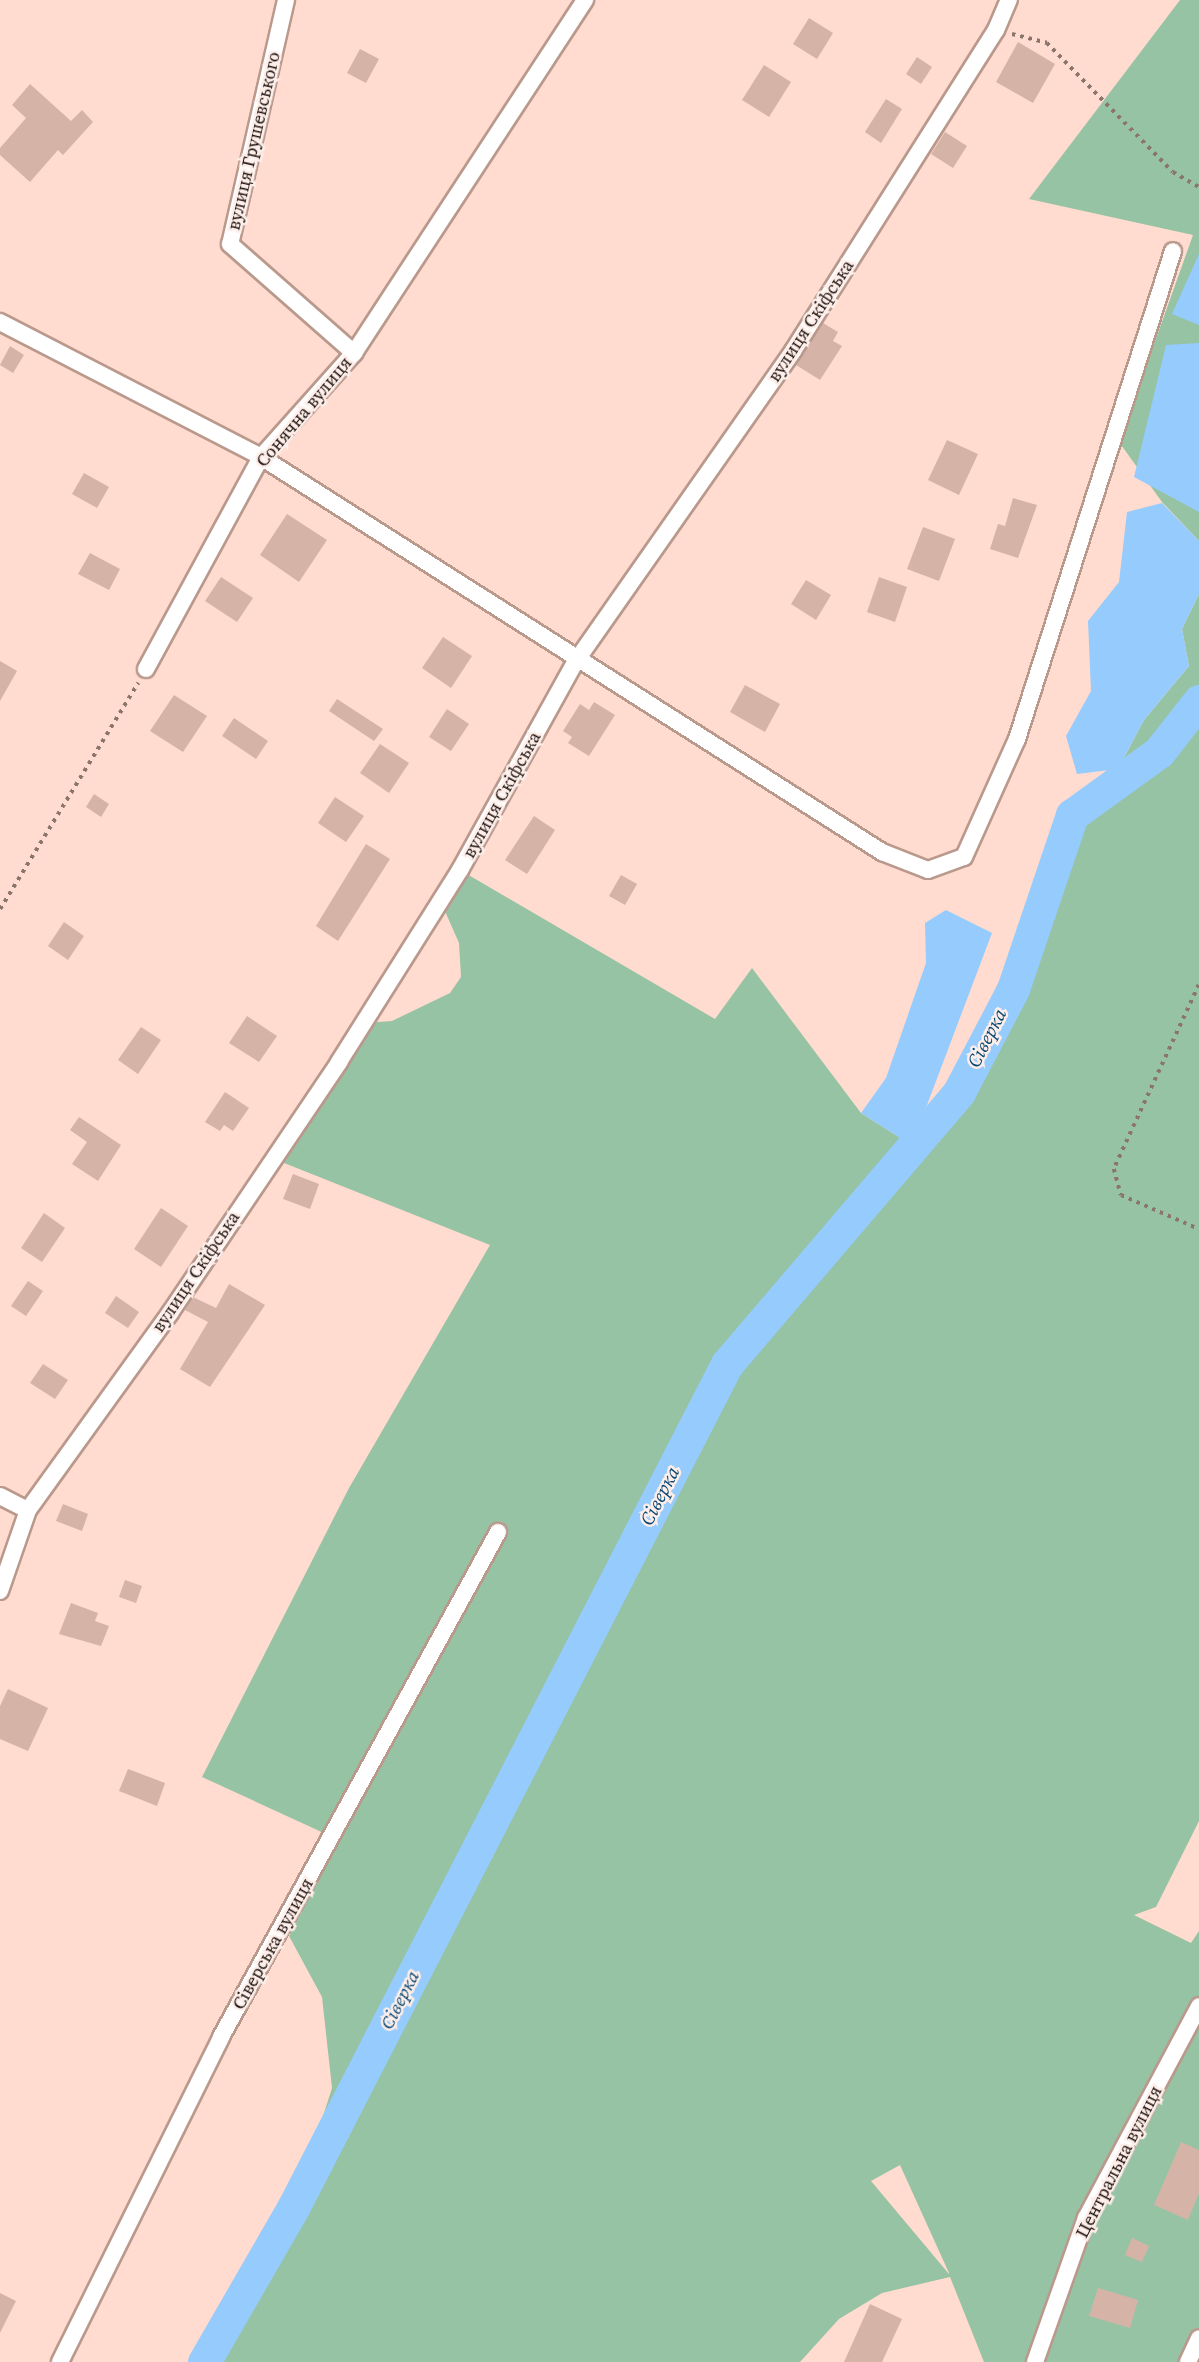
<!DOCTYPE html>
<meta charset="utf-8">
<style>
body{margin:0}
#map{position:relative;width:1199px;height:2362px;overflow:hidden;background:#ffdccf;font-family:"Source Serif 4",serif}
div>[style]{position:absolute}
.green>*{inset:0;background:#97c3a5}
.water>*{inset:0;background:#95cbfd}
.river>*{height:33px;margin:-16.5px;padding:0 16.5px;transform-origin:16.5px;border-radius:16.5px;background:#95cbfd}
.building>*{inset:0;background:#d5b3a7}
.path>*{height:3.5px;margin-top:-1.75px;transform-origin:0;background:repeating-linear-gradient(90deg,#8b746b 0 3.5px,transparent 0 8.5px)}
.roads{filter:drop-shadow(2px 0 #ba998d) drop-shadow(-2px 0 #ba998d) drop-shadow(0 2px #ba998d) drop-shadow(0 -2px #ba998d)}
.minor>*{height:16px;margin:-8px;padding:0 8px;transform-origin:8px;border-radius:8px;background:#fff}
span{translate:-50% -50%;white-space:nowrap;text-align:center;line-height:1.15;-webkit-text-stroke:5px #fdeee9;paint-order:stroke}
.street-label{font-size:18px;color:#1b100c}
.water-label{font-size:19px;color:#074774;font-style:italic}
</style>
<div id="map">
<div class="green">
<i style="clip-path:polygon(1180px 0,1199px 0,1199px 541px,1162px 502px,1119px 442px,1193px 235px,1029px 199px)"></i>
<i style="clip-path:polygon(evenodd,1199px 594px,1199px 1821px,1156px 1907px,1134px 1915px,1191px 1943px,1199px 1931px,1199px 2362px,984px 2362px,950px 2277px,882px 2293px,839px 2319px,800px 2362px,204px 2362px,252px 2279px,283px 2242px,332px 2088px,322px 1997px,289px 1936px,339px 1840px,202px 1777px,349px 1488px,490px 1245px,274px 1159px,364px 1023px,392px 1021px,450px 993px,461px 977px,459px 943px,444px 909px,460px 870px,715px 1019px,752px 968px,861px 1113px,924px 1153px,1013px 989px,1072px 815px,1118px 769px,1144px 720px,1189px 666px,1182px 629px,1199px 594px,900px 2165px,949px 2273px,949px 2274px,871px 2181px,900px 2165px)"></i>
</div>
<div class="water">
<i style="clip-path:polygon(1199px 254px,1199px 325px,1172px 314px)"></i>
<i style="clip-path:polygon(1199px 343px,1199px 512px,1134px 477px,1166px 345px)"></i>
<i style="clip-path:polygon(1162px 503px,1199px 541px,1199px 594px,1182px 629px,1189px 666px,1144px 720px,1118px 769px,1077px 774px,1066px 736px,1091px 691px,1088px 621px,1119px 582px,1127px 512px)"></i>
<i style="clip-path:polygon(946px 910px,992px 933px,927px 1105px,905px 1141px,861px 1113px,886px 1078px,926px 963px,925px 923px)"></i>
</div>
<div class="river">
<i style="left:204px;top:2362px;width:180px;rotate:-60deg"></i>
<i style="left:294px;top:2206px;width:947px;rotate:-62.79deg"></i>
<i style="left:727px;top:1364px;width:358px;rotate:-49.5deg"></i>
<i style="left:959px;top:1092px;width:116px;rotate:-62.3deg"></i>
<i style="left:1013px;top:989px;width:184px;rotate:-71.3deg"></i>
<i style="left:1072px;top:815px;width:107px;rotate:-35.9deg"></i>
<i style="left:1159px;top:752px;width:65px;rotate:-51.9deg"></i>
</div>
<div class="building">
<i style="clip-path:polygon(809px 18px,833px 33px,817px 59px,793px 44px)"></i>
<i style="clip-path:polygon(1018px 42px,1055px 64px,1033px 103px,996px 82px)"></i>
<i style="clip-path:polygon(360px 49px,379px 59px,366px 83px,347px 73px)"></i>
<i style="clip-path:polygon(917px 57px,932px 67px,921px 84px,906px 74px)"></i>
<i style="clip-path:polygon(764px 65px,791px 82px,769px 117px,742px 100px)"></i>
<i style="clip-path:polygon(30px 84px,71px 121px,82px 110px,93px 122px,63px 155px,58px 150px,30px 182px,0 155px,0 148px,26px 118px,12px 105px)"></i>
<i style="clip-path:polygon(886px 99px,902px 109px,881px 143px,865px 132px)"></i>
<i style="clip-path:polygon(945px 132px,967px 146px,953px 168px,931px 154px)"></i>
<i style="clip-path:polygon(823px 323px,838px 332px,833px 341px,842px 346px,820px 380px,796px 365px)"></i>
<i style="clip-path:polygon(10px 346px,24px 355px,13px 373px,0 365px)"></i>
<i style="clip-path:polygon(947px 440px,978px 454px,959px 495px,928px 480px)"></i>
<i style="clip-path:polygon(84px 473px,109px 487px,97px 508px,72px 494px)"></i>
<i style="clip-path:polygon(1013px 498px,1037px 505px,1018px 558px,990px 549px,998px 524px,1005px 526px)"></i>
<i style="clip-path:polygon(287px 514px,327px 540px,299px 582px,260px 555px)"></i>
<i style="clip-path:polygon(923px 527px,955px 539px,939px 581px,907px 569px)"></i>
<i style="clip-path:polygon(90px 553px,120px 569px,109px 590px,78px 574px)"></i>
<i style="clip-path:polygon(221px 577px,253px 598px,237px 622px,205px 601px)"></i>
<i style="clip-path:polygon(879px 577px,907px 587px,895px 622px,867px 612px)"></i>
<i style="clip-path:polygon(806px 580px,831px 595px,816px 620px,791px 604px)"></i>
<i style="clip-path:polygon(443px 637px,472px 656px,451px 688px,422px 668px)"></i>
<i style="clip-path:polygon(0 661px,17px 671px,0 701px)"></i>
<i style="clip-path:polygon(745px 685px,780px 704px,765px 732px,730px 712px)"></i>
<i style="clip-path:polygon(174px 695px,207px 716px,183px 752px,150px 731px)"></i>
<i style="clip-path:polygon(337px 699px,383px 729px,374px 741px,329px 711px)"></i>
<i style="clip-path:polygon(594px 702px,615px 715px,589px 756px,568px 743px,572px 737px,563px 731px,580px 704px,589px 710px)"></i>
<i style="clip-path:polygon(447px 709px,469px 724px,451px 751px,429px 737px)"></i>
<i style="clip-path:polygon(234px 718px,268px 741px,256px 759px,222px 736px)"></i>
<i style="clip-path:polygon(380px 744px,409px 763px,389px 793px,360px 773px)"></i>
<i style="clip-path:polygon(94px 794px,109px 804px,101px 817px,86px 807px)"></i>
<i style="clip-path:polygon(335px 797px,364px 816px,346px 842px,318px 823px)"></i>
<i style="clip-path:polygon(534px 816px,555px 830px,527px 874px,505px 860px)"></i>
<i style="clip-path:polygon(366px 844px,390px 859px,338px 941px,316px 926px)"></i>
<i style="clip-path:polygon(621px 875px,637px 884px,625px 905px,609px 896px)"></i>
<i style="clip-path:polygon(64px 922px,84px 936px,68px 960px,48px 946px)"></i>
<i style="clip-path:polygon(247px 1016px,277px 1036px,259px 1062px,229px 1043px)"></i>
<i style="clip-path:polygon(141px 1027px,161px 1040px,138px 1074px,118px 1060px)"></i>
<i style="clip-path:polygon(225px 1092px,249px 1108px,233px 1131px,224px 1125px,220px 1131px,205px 1122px)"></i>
<i style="clip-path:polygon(79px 1117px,121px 1145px,98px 1181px,72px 1164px,87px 1142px,70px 1130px)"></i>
<i style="clip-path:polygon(293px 1174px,319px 1184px,310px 1209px,283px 1199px)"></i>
<i style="clip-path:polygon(161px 1208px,188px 1226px,161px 1267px,134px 1249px)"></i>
<i style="clip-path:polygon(44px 1213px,65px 1228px,42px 1262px,21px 1248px)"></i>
<i style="clip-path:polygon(28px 1281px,43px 1291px,26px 1316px,11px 1306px)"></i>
<i style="clip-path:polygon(229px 1284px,265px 1305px,210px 1387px,180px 1369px,208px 1322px,185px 1310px,193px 1297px,216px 1308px)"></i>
<i style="clip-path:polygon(116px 1296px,139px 1312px,128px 1328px,105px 1313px)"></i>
<i style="clip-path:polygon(43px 1364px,68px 1380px,55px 1399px,30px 1383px)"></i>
<i style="clip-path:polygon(63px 1504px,88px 1514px,82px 1531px,56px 1521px)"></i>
<i style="clip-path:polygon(125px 1580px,142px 1586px,136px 1603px,119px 1597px)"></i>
<i style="clip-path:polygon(71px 1603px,98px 1613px,95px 1621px,109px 1626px,101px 1646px,59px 1634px)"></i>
<i style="clip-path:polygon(8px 1689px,48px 1708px,28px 1751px,0 1739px,0 1706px)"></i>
<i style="clip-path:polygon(128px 1769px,165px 1783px,157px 1806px,119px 1791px)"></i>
<i style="clip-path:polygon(1181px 2142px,1199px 2150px,1199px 2193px,1188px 2220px,1154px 2205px)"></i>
<i style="clip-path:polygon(1132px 2238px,1149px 2246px,1142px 2262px,1125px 2255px)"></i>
<i style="clip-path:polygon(1098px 2288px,1138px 2300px,1130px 2328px,1089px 2316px)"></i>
<i style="clip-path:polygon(0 2293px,16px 2301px,0 2333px)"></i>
<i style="clip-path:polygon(870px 2304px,902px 2319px,882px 2362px,844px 2362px)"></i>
</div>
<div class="path">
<i style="left:1012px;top:34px;width:36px;rotate:14deg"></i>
<i style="left:1047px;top:43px;width:180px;rotate:45.7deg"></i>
<i style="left:1173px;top:172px;width:30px;rotate:30deg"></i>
<i style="left:0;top:909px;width:265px;rotate:-58.6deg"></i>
<i style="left:1199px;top:985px;width:203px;rotate:114.8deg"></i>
<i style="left:1114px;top:1169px;width:27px;rotate:75deg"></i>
<i style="left:1121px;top:1195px;width:85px;rotate:23.6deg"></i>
</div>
<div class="roads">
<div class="minor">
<i style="left:286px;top:0;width:250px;rotate:102.9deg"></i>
<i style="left:230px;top:244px;width:165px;rotate:41.3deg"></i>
<i style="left:0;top:322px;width:294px;rotate:27.3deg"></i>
<i style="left:261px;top:457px;width:736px;rotate:32.46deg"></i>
<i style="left:882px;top:852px;width:49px;rotate:21.4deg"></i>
<i style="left:928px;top:870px;width:38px;rotate:-20deg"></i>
<i style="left:964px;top:857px;width:129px;rotate:-65.8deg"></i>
<i style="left:1017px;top:739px;width:512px;rotate:-72.27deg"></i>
<i style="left:146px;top:669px;width:241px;rotate:-61.5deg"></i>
<i style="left:261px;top:457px;width:140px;rotate:-48.2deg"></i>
<i style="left:354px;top:353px;width:422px;rotate:-56.8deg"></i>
<i style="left:0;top:1496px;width:31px;rotate:27deg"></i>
<i style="left:0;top:1591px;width:86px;rotate:-70.9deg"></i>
<i style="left:28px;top:1510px;width:243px;rotate:-54.2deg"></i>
<i style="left:170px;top:1313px;width:303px;rotate:-56deg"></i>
<i style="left:339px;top:1062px;width:227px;rotate:-57.8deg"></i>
<i style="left:460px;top:870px;width:239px;rotate:-61deg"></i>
<i style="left:576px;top:661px;width:378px;rotate:-55deg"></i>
<i style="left:793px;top:351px;width:380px;rotate:-57.7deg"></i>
<i style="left:996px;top:30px;width:33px;rotate:-67deg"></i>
<i style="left:60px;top:2362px;width:363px;rotate:-63.6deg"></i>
<i style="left:221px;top:2037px;width:576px;rotate:-61.25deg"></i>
<i style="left:1035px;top:2362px;width:153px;rotate:-70.5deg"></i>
<i style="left:1086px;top:2218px;width:240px;rotate:-61.9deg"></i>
<i style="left:1188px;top:2362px;width:26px;rotate:-65deg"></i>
</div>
</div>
<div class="street-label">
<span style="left:254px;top:141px;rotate:-77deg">вулиця Грушевського</span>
<span style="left:811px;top:321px;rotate:-57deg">вулиця Скіфська</span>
<span style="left:304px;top:412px;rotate:-50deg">Сонячна вулиця</span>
<span style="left:502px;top:795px;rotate:-61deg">вулиця Скіфська</span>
<span style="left:196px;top:1272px;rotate:-56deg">вулиця Скіфська</span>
<span style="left:273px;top:1944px;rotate:-61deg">Сіверська вулиця</span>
<span style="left:1119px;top:2162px;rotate:-63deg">Центральна вулиця</span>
</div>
<div class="water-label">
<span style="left:987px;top:1038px;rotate:-63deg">Сіверка</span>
<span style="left:660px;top:1496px;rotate:-63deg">Сіверка</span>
<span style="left:400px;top:2000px;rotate:-63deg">Сіверка</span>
</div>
</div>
